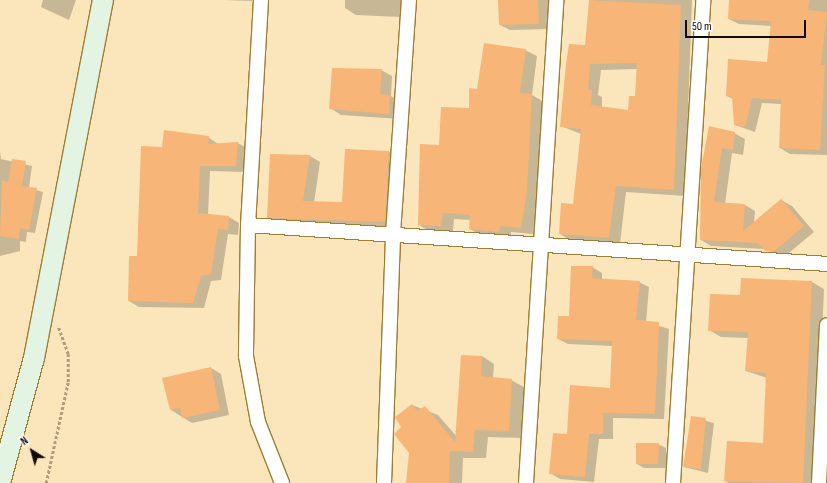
<!DOCTYPE html>
<style>
body{margin:0}
#map{position:relative;width:827px;height:483px;overflow:hidden;background:#fbe5bb;font-family:"Sofia Sans Condensed",sans-serif}
div>[style]{position:absolute}
.shadow>*{inset:0;background:#0003}
.building>*{inset:0;background:#f7b577}
.path>*{height:2.5px;margin-top:-1.25px;transform-origin:0;background:repeating-linear-gradient(90deg,#ae9c7d 0 3px,transparent 0 5px)}
.roads{filter:drop-shadow(1px 0 #9f7d34) drop-shadow(-1px 0 #9f7d34) drop-shadow(0 1px #9f7d34) drop-shadow(0 -1px #9f7d34)}
.street>*{height:14px;margin:-7px;padding:0 7px;transform-origin:7px;border-radius:7px;background:#fff}
.secondary>*{height:20px;margin:-10px;padding:0 10px;transform-origin:10px;border-radius:10px;background:#e3f4e3}
span{translate:-50% -50%;white-space:nowrap;text-align:center;line-height:1.15;-webkit-text-stroke:3px #fff;paint-order:stroke}
.north{position:absolute;left:12px;top:431px;width:40px;height:40px;-webkit-text-stroke:3px #fff;paint-order:stroke;rotate:323deg;font-size:11px;font-weight:700;line-height:16px;text-align:center;color:#130900}
.north::after{content:'';display:block;margin:auto;width:14px;height:18px;background:#130900;clip-path:polygon(50% 0,100% 100%,50% 72%,0 100%)}
.scale{position:absolute;left:685px;top:20px;width:121px;height:18px;box-sizing:border-box;border:2px solid #130900;border-top:0;padding-left:5px;font-size:12px;line-height:14px;white-space:nowrap;color:#130900;-webkit-text-stroke:3px #fff;paint-order:stroke}
</style>
<div id="map">
<div class="shadow">
<i style="clip-path:polygon(43px 0,76px 0,69px 20px,41px 7px)"></i>
<i style="clip-path:polygon(222px 0,252px 0,252px 1px)"></i>
<i style="clip-path:polygon(345px 0,402px 0,401px 17px,356px 15px,345px 8px)"></i>
<i style="clip-path:polygon(499px 0,550px 0,549px 29px,510px 30px,500px 25px)"></i>
<i style="clip-path:polygon(evenodd,591px 0,695px 0,692px 0,685px 196px,626px 192px,620px 244px,570px 240px,560px 234px,574px 205px,581px 134px,561px 126px,586px 46px,591px 0,637px 69px,636px 97px,629px 111px,602px 107px,602px 97px,598px 95px,601px 70px,637px 69px)"></i>
<i style="clip-path:polygon(731px 0,827px 0,827px 155px,790px 154px,780px 148px,781px 104px,762px 103px,755px 132px,735px 125px,733px 99px,727px 96px,768px 63px,772px 26px,739px 24px,729px 19px)"></i>
<i style="clip-path:polygon(525px 50px,537px 56px,532px 95px,544px 102px,539px 198px,533px 234px,511px 232px,511px 238px,482px 236px,470px 229px,471px 220px,454px 219px,453px 232px,431px 232px,419px 225px,440px 146px,470px 109px,478px 90px)"></i>
<i style="clip-path:polygon(381px 70px,392px 76px,391px 96px,401px 102px,400px 119px,341px 115px,330px 108px)"></i>
<i style="clip-path:polygon(734px 133px,745px 139px,743px 155px,732px 153px,725px 204px,745px 205px,755px 211px,754px 223px,781px 200px,792px 206px,814px 232px,784px 257px,764px 249px,711px 246px,701px 240px,702px 168px)"></i>
<i style="clip-path:polygon(208px 137px,218px 144px,238px 143px,248px 149px,246px 172px,210px 171px,208px 215px,229px 217px,239px 223px,238px 235px,228px 234px,221px 280px,211px 281px,204px 308px,139px 307px,129px 301px,163px 148px)"></i>
<i style="clip-path:polygon(0 151px,1px 159px,32px 166px,29px 188px,43px 192px,35px 233px,27px 232px,26px 242px,20px 241px,20px 251px,0 256px)"></i>
<i style="clip-path:polygon(389px 152px,399px 158px,395px 227px,278px 223px,268px 217px,271px 155px,310px 156px,320px 162px,314px 203px,343px 204px)"></i>
<i style="clip-path:polygon(592px 267px,602px 273px,602px 280px,639px 282px,649px 287px,646px 322px,669px 329px,664px 419px,613px 418px,613px 439px,599px 439px,594px 482px,560px 479px,550px 473px,568px 435px,611px 389px,613px 346px,568px 344px,558px 339px)"></i>
<i style="clip-path:polygon(812px 282px,824px 289px,816px 483px,729px 483px,725px 481px,764px 444px,767px 378px,746px 371px,749px 338px,721px 337px,709px 330px,741px 296px)"></i>
<i style="clip-path:polygon(482px 356px,494px 364px,493px 378px,511px 380px,524px 387px,522px 438px,488px 437px,486px 458px,463px 458px,462px 483px,407px 483px,410px 453px,402px 427px,412px 405px,438px 415px,457px 437px)"></i>
<i style="clip-path:polygon(211px 368px,221px 374px,229px 415px,192px 423px,171px 410px)"></i>
<i style="clip-path:polygon(692px 417px,714px 423px,708px 473px,684px 467px)"></i>
<i style="clip-path:polygon(658px 444px,666px 448px,666px 468px,644px 468px,637px 464px)"></i>
</div>
<div class="building">
<i style="clip-path:polygon(498px 0,538px 0,539px 24px,499px 25px)"></i>
<i style="clip-path:polygon(evenodd,589px 0,681px 5px,674px 190px,616px 186px,609px 238px,559px 234px,561px 203px,573px 204px,581px 129px,560px 127px,566px 64px,569px 44px,585px 45px,589px 0,637px 63px,635px 96px,629px 96px,628px 110px,591px 105px,592px 90px,588px 90px,590px 64px,637px 63px)"></i>
<i style="clip-path:polygon(729px 0,809px 0,808px 10px,827px 12px,821px 65px,825px 65px,820px 150px,779px 148px,781px 100px,752px 98px,745px 127px,734px 125px,732px 97px,726px 96px,728px 59px,767px 62px,771px 21px,728px 19px)"></i>
<i style="clip-path:polygon(484px 43px,526px 49px,520px 93px,532px 94px,527px 191px,521px 228px,500px 226px,499px 232px,469px 229px,470px 215px,443px 213px,441px 226px,418px 225px,420px 144px,439px 145px,441px 107px,469px 108px,469px 88px,477px 89px)"></i>
<i style="clip-path:polygon(332px 68px,382px 69px,380px 94px,390px 95px,389px 114px,329px 109px)"></i>
<i style="clip-path:polygon(709px 126px,735px 132px,733px 150px,722px 148px,714px 202px,745px 204px,743px 231px,781px 199px,804px 226px,773px 252px,765px 251px,758px 243px,700px 240px,701px 168px)"></i>
<i style="clip-path:polygon(164px 130px,209px 136px,208px 144px,238px 142px,236px 166px,200px 166px,198px 213px,229px 216px,228px 230px,218px 229px,211px 274px,201px 276px,193px 303px,128px 301px,129px 256px,137px 256px,141px 146px,162px 147px)"></i>
<i style="clip-path:polygon(345px 149px,389px 151px,385px 222px,267px 218px,270px 154px,310px 155px,303px 201px,342px 202px)"></i>
<i style="clip-path:polygon(12px 159px,26px 161px,22px 186px,37px 188px,29px 230px,20px 228px,19px 239px,0 236px,2px 181px,8px 182px)"></i>
<i style="clip-path:polygon(571px 266px,593px 266px,592px 278px,640px 281px,636px 320px,659px 322px,655px 414px,603px 413px,603px 434px,589px 434px,585px 477px,549px 474px,553px 433px,567px 434px,570px 385px,610px 388px,612px 341px,557px 339px,558px 316px,569px 316px)"></i>
<i style="clip-path:polygon(741px 278px,812px 281px,803px 483px,724px 481px,727px 441px,763px 443px,766px 373px,745px 371px,748px 332px,708px 331px,710px 294px,740px 295px)"></i>
<i style="clip-path:polygon(461px 355px,482px 356px,481px 376px,512px 379px,509px 431px,475px 430px,473px 452px,450px 451px,449px 483px,406px 483px,409px 453px,394px 434px,401px 427px,395px 417px,412px 404px,417px 411px,425px 406px,455px 442px)"></i>
<i style="clip-path:polygon(211px 367px,220px 410px,182px 418px,180px 408px,170px 410px,162px 378px)"></i>
<i style="clip-path:polygon(691px 416px,706px 418px,701px 469px,683px 467px)"></i>
<i style="clip-path:polygon(636px 443px,659px 443px,658px 464px,636px 464px)"></i>
</div>
<div class="path">
<i style="left:46px;top:483px;width:103px;rotate:-77.7deg"></i>
<i style="left:68px;top:382px;width:28px;rotate:-90deg"></i>
<i style="left:68px;top:354px;width:30px;rotate:-110deg"></i>
</div>
<div class="roads">
<div class="street">
<i style="left:261px;top:0;width:225px;rotate:93.3deg"></i>
<i style="left:248px;top:225px;width:131px;rotate:90.9deg"></i>
<i style="left:246px;top:356px;width:67px;rotate:79.7deg"></i>
<i style="left:258px;top:422px;width:66px;rotate:68.5deg"></i>
<i style="left:248px;top:225px;width:580px;rotate:3.85deg"></i>
<i style="left:384px;top:483px;width:249px;rotate:-87.9deg"></i>
<i style="left:393px;top:234px;width:235px;rotate:-86.1deg"></i>
<i style="left:526px;top:483px;width:484px;rotate:-86.4deg"></i>
<i style="left:673px;top:483px;width:484px;rotate:-86.4deg"></i>
<i style="left:819px;top:483px;width:158px;rotate:-87.1deg"></i>
</div>
<div class="secondary">
<i style="left:0;top:483px;width:130px;rotate:-74.8deg"></i>
<i style="left:34px;top:358px;width:365px;rotate:-79.1deg"></i>
</div>
</div>
<div class="north">N</div>
<div class="scale">50 m</div>
</div>
